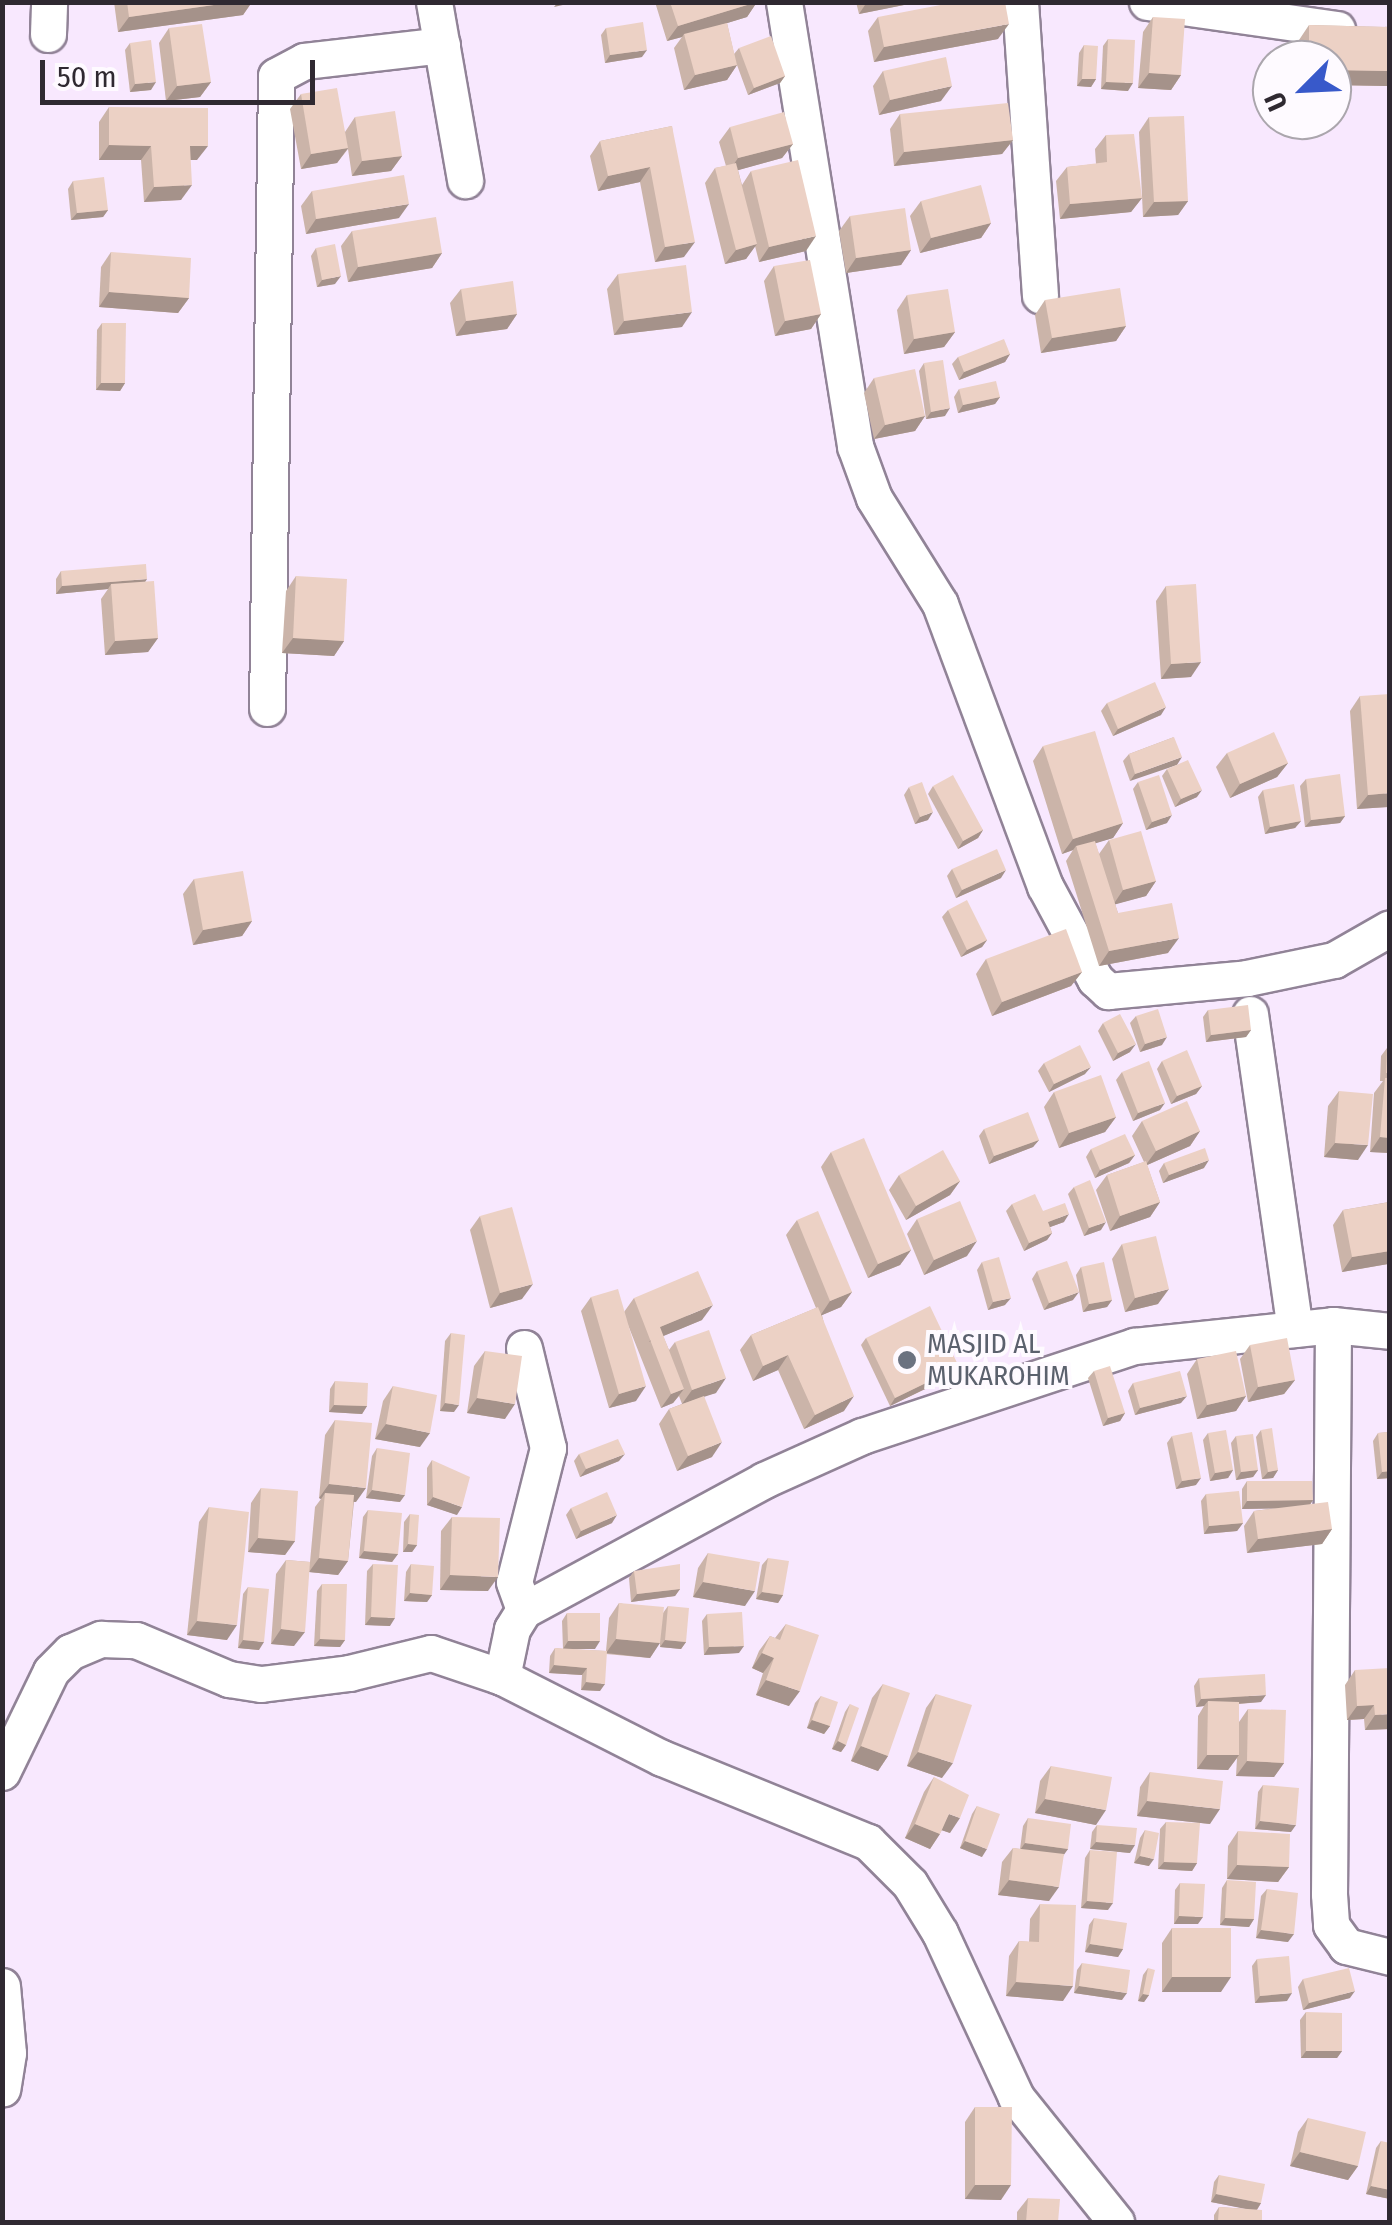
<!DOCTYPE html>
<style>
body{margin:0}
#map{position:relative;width:1392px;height:2225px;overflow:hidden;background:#f8e8fe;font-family:"Fira Sans Condensed",sans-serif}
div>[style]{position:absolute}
.roads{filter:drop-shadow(2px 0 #918397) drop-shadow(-2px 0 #918397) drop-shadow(0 2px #918397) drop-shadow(0 -2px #918397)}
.street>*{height:35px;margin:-17.5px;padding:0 17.5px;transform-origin:17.5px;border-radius:17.5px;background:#fff}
.wall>*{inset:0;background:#cbb4a9}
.shaded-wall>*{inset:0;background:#a5928a}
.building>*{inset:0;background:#ecd1c5}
.dots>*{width:28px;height:28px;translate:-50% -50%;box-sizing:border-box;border:5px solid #fefaff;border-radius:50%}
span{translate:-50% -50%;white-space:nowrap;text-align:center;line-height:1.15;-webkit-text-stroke:8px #fefaff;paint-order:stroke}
.worship-label{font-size:28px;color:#5b616d}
.left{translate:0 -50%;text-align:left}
.frame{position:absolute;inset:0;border:5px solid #2f2931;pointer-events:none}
.north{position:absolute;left:1252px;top:40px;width:100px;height:100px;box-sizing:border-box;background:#fefaff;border:2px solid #aba6ad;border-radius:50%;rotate:246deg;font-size:28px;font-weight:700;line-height:40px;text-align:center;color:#2f2931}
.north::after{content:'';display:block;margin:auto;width:35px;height:45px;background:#3859ca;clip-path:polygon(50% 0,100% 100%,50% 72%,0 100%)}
.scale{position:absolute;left:40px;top:60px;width:275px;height:45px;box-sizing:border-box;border:5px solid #2f2931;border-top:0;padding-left:12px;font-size:30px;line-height:35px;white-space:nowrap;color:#2f2931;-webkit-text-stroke:8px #fefaff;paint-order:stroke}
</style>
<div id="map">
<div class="roads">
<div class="street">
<i style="left:434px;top:2px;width:181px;rotate:80.1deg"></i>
<i style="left:784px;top:2px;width:450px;rotate:80.9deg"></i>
<i style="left:855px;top:446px;width:55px;rotate:69.9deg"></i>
<i style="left:874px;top:498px;width:125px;rotate:58.1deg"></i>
<i style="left:940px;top:604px;width:301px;rotate:69.6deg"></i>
<i style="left:1045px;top:886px;width:106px;rotate:61.7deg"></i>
<i style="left:1095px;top:979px;width:18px;rotate:43deg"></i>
<i style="left:1108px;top:991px;width:140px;rotate:-5.3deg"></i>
<i style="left:1247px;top:978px;width:89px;rotate:-11.7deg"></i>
<i style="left:1334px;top:960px;width:64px;rotate:-29.7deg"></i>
<i style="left:1020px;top:2px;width:294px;rotate:86.1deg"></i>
<i style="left:1147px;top:2px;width:192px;rotate:8.1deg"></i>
<i style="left:48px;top:34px;width:32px;rotate:-88deg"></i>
<i style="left:267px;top:708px;width:632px;rotate:-89.18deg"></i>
<i style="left:276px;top:76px;width:32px;rotate:-28deg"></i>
<i style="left:304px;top:61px;width:139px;rotate:-6.6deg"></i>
<i style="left:1250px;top:1014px;width:318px;rotate:81.9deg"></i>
<i style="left:1333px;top:1325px;width:569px;rotate:90.4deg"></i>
<i style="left:1329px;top:1894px;width:31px;rotate:86deg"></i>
<i style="left:1331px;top:1925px;width:26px;rotate:54deg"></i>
<i style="left:1346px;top:1946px;width:45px;rotate:14deg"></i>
<i style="left:524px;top:1348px;width:103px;rotate:76.5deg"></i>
<i style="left:548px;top:1448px;width:138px;rotate:104.2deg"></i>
<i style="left:514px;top:1582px;width:30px;rotate:70deg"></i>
<i style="left:502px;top:1677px;width:49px;rotate:-78.2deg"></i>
<i style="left:512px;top:1629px;width:22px;rotate:-58deg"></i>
<i style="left:524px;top:1610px;width:273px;rotate:-28.4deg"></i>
<i style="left:764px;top:1480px;width:107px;rotate:-24.2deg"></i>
<i style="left:862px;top:1436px;width:287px;rotate:-18.3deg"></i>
<i style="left:1134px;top:1346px;width:200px;rotate:-6deg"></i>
<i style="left:1333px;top:1325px;width:57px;rotate:6deg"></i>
<i style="left:2px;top:1772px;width:112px;rotate:-64.1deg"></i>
<i style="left:51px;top:1671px;width:27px;rotate:-45deg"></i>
<i style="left:70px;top:1652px;width:34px;rotate:-23deg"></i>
<i style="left:101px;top:1639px;width:35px;rotate:2deg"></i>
<i style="left:136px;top:1640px;width:101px;rotate:22.8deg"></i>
<i style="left:229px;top:1679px;width:32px;rotate:9deg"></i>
<i style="left:261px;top:1684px;width:89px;rotate:-7.1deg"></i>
<i style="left:349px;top:1673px;width:84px;rotate:-13.7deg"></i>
<i style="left:431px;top:1653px;width:75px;rotate:18.7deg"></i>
<i style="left:502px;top:1677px;width:179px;rotate:26.9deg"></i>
<i style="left:662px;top:1758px;width:222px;rotate:22.2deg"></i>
<i style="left:868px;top:1842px;width:59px;rotate:45deg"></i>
<i style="left:910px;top:1884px;width:57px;rotate:58.5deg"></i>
<i style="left:940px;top:1933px;width:181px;rotate:65.1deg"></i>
<i style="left:1016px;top:2097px;width:160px;rotate:51.3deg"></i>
<i style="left:2px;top:1986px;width:67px;rotate:84.9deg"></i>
<i style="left:8px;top:2053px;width:36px;rotate:99deg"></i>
</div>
</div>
<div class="wall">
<i style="clip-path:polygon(114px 2px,252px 2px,243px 15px,118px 32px)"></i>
<i style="clip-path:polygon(655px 2px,757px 2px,747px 17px,727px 23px,734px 54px,739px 48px,785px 76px,780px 83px,748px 95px,737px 65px,727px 80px,684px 90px,674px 48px,682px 37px,667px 41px)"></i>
<i style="clip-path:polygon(856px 2px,919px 2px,859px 14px)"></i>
<i style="clip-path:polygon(878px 17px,998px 39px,874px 62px,868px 31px)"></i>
<i style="clip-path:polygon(1153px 17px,1181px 75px,1171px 90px,1138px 88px,1143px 32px)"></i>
<i style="clip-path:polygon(1309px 25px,1390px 27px,1390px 86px,1332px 85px,1332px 60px,1299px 60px,1299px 40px)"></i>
<i style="clip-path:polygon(169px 28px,211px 82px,200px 97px,166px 101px,159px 43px)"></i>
<i style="clip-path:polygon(606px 28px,642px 57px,605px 63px,601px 35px)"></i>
<i style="clip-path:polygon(1108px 39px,1128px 91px,1101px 89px,1103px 46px)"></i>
<i style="clip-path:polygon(130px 43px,151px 90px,130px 92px,125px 50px)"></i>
<i style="clip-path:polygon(1084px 45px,1096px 79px,1091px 87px,1077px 86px,1079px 53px)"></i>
<i style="clip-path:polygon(883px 71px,941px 101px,879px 115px,873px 86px)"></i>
<i style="clip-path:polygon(301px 94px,345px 132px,355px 117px,402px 156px,391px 171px,352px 176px,348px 149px,337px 163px,301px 169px,290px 109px)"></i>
<i style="clip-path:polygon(109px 107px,197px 160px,190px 160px,181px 200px,144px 202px,141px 160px,99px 160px,99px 122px)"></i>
<i style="clip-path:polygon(900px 114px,1013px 140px,1002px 154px,894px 166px,890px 129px)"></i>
<i style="clip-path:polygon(1149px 117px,1188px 201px,1178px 215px,1143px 217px,1139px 132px)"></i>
<i style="clip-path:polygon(672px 126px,684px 257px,655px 262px,640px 182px,598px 191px,590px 156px,600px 141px)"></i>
<i style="clip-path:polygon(730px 127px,793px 144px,782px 158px,738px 170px,742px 185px,751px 171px,806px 251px,759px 262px,755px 246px,746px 259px,725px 264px,705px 183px,715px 168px,726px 166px,719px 142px)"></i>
<i style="clip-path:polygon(1106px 135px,1142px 198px,1131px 212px,1060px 219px,1056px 181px,1067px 167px,1096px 164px,1095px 149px)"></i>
<i style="clip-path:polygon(73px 181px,108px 210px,103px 217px,71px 220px,68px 189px)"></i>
<i style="clip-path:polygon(312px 191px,399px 218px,306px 234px,301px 206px)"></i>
<i style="clip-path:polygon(921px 201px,991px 223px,981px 238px,920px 253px,910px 216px)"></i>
<i style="clip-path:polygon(850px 216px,911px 250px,901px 265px,846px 273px,839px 231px)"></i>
<i style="clip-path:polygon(352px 231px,442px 253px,432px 268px,348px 282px,341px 246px)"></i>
<i style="clip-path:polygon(316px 248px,335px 284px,317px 287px,311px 256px)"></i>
<i style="clip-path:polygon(111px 252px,189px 298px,178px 313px,99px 307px,101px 267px)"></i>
<i style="clip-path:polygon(774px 266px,821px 314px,811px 329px,775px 336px,764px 281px)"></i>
<i style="clip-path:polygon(618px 274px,682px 327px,614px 335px,607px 289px)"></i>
<i style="clip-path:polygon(461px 289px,517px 314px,507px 329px,456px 336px,450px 303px)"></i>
<i style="clip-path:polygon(907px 295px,955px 332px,944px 347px,904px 354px,897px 310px)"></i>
<i style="clip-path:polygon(1045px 300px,1126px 326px,1116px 341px,1041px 353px,1035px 315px)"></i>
<i style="clip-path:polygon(102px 323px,125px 383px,120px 391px,96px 390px,97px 330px)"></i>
<i style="clip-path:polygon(1010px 354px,1005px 362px,959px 380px,952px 364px,958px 357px)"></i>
<i style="clip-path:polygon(924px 363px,945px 416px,926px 419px,919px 371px)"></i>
<i style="clip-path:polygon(874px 378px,925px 416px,915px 431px,874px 439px,864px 393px)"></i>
<i style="clip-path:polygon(959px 389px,1000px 397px,995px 404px,958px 413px,954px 397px)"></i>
<i style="clip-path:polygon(61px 571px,145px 582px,158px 638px,148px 652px,105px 655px,101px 599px,108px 589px,56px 594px,56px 579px)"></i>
<i style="clip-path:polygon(296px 576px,344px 641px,334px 656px,282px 653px,286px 591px)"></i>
<i style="clip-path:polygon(1166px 586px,1191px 677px,1161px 679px,1156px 601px)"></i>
<i style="clip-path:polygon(1360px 696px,1388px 807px,1357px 809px,1350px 711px)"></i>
<i style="clip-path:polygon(1107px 703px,1161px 715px,1113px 736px,1101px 711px)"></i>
<i style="clip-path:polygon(1174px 737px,1130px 781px,1123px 761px,1129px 754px)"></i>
<i style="clip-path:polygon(1043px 746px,1123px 823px,1113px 838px,1095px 843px,1099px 854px,1109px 840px,1156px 881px,1146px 896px,1115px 904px,1118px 913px,1168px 953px,1099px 966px,1066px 861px,1073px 850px,1062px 854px,1033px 761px)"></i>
<i style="clip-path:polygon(1227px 753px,1288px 763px,1277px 777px,1230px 798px,1216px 767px)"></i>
<i style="clip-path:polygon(1167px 769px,1197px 797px,1175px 807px,1162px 776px)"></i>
<i style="clip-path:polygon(1306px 779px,1345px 816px,1340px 823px,1305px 827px,1300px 786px)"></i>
<i style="clip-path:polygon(1138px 782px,1167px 823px,1146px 830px,1133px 789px)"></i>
<i style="clip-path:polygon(933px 786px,983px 830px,978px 838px,958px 849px,928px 794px)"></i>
<i style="clip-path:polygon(909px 787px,928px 820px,915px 824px,904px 795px)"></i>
<i style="clip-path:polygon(1263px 790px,1301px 821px,1295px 828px,1265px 834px,1258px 797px)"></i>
<i style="clip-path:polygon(952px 869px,1001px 878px,956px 898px,947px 876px)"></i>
<i style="clip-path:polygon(194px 879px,252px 921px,242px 936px,193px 945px,183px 894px)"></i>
<i style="clip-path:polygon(948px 910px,987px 940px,982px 947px,961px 957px,942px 917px)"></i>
<i style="clip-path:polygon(986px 959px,1082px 972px,1071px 986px,992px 1016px,976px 974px)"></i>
<i style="clip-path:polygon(1208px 1010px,1251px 1030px,1246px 1037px,1206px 1042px,1203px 1017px)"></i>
<i style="clip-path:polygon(1136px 1016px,1162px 1045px,1140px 1052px,1130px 1023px)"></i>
<i style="clip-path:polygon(1103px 1023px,1130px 1052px,1113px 1061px,1098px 1031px)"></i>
<i style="clip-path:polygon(1387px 1048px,1390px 1048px,1390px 1153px,1370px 1152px,1374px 1093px,1383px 1081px,1380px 1081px,1381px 1056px)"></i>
<i style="clip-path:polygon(1162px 1061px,1202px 1086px,1196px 1094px,1171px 1104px,1157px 1069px)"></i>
<i style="clip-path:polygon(1044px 1063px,1085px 1074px,1049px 1092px,1038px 1071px)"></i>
<i style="clip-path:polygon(1122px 1072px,1160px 1110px,1133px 1121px,1116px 1080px)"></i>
<i style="clip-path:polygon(1339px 1091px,1358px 1160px,1324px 1157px,1328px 1106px)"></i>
<i style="clip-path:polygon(1054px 1092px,1116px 1117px,1105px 1132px,1059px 1148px,1044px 1107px)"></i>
<i style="clip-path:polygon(1142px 1121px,1200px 1131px,1190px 1146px,1147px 1165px,1160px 1202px,1150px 1217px,1110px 1231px,1096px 1190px,1107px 1175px,1144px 1162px,1132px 1136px)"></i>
<i style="clip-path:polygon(984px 1129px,1039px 1140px,1033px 1147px,989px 1164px,979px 1136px)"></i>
<i style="clip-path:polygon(1091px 1149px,1135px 1155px,1129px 1163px,1095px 1178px,1086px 1157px)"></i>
<i style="clip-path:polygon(831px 1152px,911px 1250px,900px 1265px,868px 1278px,821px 1167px)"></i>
<i style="clip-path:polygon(1164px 1163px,1204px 1168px,1163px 1183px,1159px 1171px)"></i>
<i style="clip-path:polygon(899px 1175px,960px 1181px,950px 1195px,906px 1220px,889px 1190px)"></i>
<i style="clip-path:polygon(1074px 1187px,1101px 1230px,1084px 1236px,1068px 1194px)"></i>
<i style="clip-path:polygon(1389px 1202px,1390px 1262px,1388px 1264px,1342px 1272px,1333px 1225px,1343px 1210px)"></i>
<i style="clip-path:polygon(1012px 1204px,1043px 1211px,1064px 1222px,1050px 1227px,1052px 1233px,1047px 1240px,1024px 1251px,1006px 1211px)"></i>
<i style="clip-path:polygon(480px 1216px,522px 1299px,490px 1308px,470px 1230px)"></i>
<i style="clip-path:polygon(917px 1219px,967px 1256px,924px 1275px,907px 1234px)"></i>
<i style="clip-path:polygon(797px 1220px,852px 1292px,841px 1307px,822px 1315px,844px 1411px,804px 1429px,778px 1370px,753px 1381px,740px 1350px,751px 1335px,816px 1308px,786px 1235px)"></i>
<i style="clip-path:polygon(1122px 1244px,1158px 1304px,1125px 1312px,1112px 1259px)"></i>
<i style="clip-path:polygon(982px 1262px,1005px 1305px,988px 1310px,977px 1270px)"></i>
<i style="clip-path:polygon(1081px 1267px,1112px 1300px,1107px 1307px,1083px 1312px,1076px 1275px)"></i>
<i style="clip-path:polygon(1037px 1271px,1073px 1300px,1044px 1310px,1032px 1279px)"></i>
<i style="clip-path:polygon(591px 1297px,624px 1312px,634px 1298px,702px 1320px,663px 1336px,669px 1350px,675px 1342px,716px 1393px,704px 1396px,712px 1457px,677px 1471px,659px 1424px,669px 1409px,682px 1404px,679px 1396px,673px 1403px,661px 1408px,628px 1325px,636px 1401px,609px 1408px,581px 1311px)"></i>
<i style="clip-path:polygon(451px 1333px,454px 1412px,440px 1411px,445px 1341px)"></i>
<i style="clip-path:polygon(866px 1338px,959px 1367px,954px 1375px,890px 1406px,861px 1345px)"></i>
<i style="clip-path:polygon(1250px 1345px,1295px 1380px,1284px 1394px,1248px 1402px,1240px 1359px)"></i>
<i style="clip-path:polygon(485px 1351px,505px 1419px,467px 1413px,474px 1366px)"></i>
<i style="clip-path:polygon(1197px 1359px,1246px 1396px,1236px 1411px,1197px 1419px,1187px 1374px)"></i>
<i style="clip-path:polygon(1094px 1371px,1125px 1413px,1120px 1421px,1103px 1426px,1088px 1378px)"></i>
<i style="clip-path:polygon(335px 1381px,367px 1406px,362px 1414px,329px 1412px,330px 1389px)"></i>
<i style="clip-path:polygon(1133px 1383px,1181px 1403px,1135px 1415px,1128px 1391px)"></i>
<i style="clip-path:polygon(393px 1386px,420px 1447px,375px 1439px,383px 1401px)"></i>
<i style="clip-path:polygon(335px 1420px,356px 1502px,354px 1502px,348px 1561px,338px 1575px,309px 1572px,294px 1646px,271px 1644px,276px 1574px,286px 1560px,310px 1562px,315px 1507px,321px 1499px,319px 1498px,325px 1435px)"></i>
<i style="clip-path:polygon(1261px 1430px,1278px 1470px,1273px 1478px,1262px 1479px,1256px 1437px)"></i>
<i style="clip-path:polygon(1390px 1432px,1390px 1478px,1377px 1479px,1373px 1441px,1378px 1433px)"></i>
<i style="clip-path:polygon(1208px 1433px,1233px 1470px,1228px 1478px,1210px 1481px,1203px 1440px)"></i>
<i style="clip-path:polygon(1172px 1436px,1196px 1485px,1176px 1489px,1167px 1443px)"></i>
<i style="clip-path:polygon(1236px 1436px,1258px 1470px,1253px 1477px,1236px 1480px,1231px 1443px)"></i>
<i style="clip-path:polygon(377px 1448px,400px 1502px,366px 1498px,372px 1456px)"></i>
<i style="clip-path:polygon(579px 1454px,619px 1461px,580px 1477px,574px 1461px)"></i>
<i style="clip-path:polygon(432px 1460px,457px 1515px,427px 1505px,427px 1468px)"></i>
<i style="clip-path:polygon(1247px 1481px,1313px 1500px,1310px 1504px,1332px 1529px,1322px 1544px,1247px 1553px,1244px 1526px,1254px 1511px,1276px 1508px,1242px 1509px,1242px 1489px)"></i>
<i style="clip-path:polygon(261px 1488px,295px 1541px,285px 1555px,248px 1552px,251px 1503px)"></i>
<i style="clip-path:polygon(1206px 1494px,1243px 1523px,1237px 1531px,1204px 1534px,1201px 1501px)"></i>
<i style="clip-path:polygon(209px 1507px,227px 1640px,187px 1635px,199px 1522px)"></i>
<i style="clip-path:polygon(571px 1508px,612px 1523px,576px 1539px,566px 1515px)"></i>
<i style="clip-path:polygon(368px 1510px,398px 1554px,392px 1562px,359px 1558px,363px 1517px)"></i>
<i style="clip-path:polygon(410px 1514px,417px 1545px,412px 1552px,403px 1552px,404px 1522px)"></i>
<i style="clip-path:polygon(452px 1517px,488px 1591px,440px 1590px,441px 1531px)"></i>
<i style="clip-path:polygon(708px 1553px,745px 1606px,693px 1597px,698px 1568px)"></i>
<i style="clip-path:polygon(768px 1558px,783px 1595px,778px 1603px,756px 1599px,762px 1565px)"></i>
<i style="clip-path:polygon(373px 1564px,390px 1626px,365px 1625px,367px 1571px)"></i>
<i style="clip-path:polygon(411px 1564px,432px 1595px,427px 1602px,404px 1601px,406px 1572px)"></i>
<i style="clip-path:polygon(634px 1571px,680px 1589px,675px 1596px,631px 1602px,629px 1578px)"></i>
<i style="clip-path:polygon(322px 1584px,345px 1640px,340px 1647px,314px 1646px,317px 1591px)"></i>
<i style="clip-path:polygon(248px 1587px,259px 1650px,238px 1648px,243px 1594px)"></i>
<i style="clip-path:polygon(619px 1603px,663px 1613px,668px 1606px,686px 1642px,681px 1649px,660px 1647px,660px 1642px,650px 1658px,606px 1654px,600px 1691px,581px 1690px,582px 1675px,549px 1673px,550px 1656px,555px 1648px,563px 1649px,562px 1621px,567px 1613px,595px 1649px,566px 1649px,606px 1651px,609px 1618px)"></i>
<i style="clip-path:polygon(707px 1614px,739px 1653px,704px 1655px,702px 1621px)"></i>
<i style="clip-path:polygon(786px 1624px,789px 1706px,756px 1695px,763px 1673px,752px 1668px,759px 1651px,770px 1636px,775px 1638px)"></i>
<i style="clip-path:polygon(1355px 1670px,1390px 1729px,1365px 1730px,1364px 1719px,1347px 1720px,1345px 1685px)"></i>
<i style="clip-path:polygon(1199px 1678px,1261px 1702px,1239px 1704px,1239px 1722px,1248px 1709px,1284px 1763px,1274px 1777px,1236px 1776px,1237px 1758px,1228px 1770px,1197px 1769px,1198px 1716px,1204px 1706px,1196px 1707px,1194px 1686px)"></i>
<i style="clip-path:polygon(883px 1684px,888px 1756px,878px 1771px,851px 1761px,872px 1698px)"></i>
<i style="clip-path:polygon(936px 1694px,942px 1778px,907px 1766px,926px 1708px)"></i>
<i style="clip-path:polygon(821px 1696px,830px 1726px,824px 1734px,807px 1728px,815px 1703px)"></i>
<i style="clip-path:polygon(850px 1704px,846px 1745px,841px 1752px,832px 1749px,845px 1712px)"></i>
<i style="clip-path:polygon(1051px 1766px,1096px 1825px,1035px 1813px,1040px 1781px)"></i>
<i style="clip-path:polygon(1150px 1772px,1210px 1824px,1137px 1816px,1140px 1787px)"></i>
<i style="clip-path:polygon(934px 1777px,950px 1833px,942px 1830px,930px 1849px,905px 1838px,924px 1792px)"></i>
<i style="clip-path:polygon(1263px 1785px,1291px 1832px,1255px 1829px,1258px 1792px)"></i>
<i style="clip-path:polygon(977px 1806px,982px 1857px,960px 1848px,972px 1814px)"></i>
<i style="clip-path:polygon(1028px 1818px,1068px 1849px,1063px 1855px,1049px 1901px,998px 1895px,1002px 1862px,1013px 1848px,1020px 1849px,1023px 1826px)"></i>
<i style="clip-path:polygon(1166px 1822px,1197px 1863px,1192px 1871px,1158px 1869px,1160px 1829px)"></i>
<i style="clip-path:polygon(1097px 1825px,1130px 1853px,1090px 1849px,1092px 1832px)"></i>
<i style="clip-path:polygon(1145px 1830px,1149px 1866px,1134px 1863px,1140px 1838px)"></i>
<i style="clip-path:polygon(1238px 1831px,1289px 1867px,1278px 1882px,1227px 1879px,1228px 1846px)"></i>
<i style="clip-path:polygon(1090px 1850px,1108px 1910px,1081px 1908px,1085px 1858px)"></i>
<i style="clip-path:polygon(1227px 1880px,1254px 1919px,1249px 1927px,1220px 1925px,1222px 1888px)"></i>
<i style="clip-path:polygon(1180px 1883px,1198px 1924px,1174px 1924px,1175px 1890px)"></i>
<i style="clip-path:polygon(1267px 1889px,1288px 1942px,1256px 1938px,1261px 1896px)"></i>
<i style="clip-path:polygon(1040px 1904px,1063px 2001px,1006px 1996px,1009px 1956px,1019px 1941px,1029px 1942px,1030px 1919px)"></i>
<i style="clip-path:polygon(1094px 1918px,1123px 1949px,1118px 1957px,1085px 1952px,1089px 1925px)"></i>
<i style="clip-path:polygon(1172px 1928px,1221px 1992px,1162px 1992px,1162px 1943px)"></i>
<i style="clip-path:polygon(1257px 1959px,1287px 2001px,1255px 2003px,1252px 1966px)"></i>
<i style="clip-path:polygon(1082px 1963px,1122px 2000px,1074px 1993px,1077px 1970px)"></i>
<i style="clip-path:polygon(1148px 1968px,1149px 1995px,1144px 2002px,1138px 2001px,1143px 1975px)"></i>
<i style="clip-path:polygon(1303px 1979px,1350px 1998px,1303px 2010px,1298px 1987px)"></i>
<i style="clip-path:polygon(1306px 2012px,1342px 2051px,1337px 2058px,1301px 2058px,1300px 2020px)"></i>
<i style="clip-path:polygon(975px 2107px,1001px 2200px,965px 2199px,965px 2122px)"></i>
<i style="clip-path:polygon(1308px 2118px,1358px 2166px,1348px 2180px,1290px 2166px,1298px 2132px)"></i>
<i style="clip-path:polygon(1381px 2141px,1390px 2199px,1366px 2194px,1376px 2148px)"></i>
<i style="clip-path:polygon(1219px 2175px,1261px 2203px,1257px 2210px,1262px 2222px,1214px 2222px,1214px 2215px,1219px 2207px,1248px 2209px,1211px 2202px,1214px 2182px)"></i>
<i style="clip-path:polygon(1028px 2198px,1058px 2222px,1017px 2222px,1017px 2212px)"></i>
</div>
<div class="shaded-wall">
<i style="clip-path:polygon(235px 2px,252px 2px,243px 15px,118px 32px,129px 17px)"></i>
<i style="clip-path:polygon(558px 2px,576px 2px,554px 7px)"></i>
<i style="clip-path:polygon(757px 2px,747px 17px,685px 36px,684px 34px,682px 37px,667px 41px,678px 26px)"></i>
<i style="clip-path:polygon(867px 2px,919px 2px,859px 14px)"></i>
<i style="clip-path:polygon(1009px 24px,998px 39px,874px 62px,884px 47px)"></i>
<i style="clip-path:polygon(647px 50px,642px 57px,605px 63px,610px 55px)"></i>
<i style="clip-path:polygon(737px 65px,727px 80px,684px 90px,695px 75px)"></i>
<i style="clip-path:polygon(1332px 70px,1390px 71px,1390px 86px,1332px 85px)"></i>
<i style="clip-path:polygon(1149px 73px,1181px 75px,1171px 90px,1138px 88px)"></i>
<i style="clip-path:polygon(785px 76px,780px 83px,748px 95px,754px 88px)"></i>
<i style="clip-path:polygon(1082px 79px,1096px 79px,1091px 87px,1077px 86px)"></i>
<i style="clip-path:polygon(156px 82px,151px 90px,130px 92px,135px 84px)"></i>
<i style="clip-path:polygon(211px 82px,200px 97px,166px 101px,177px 86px)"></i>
<i style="clip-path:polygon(1106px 82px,1133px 83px,1128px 91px,1101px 89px)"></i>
<i style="clip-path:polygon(952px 86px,941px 101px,879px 115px,890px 100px)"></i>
<i style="clip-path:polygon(1013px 140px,1002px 154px,894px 166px,904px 152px)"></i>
<i style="clip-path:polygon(793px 144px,782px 158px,728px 173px,738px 158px)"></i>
<i style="clip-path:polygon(109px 145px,151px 146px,141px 160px,99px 160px)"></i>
<i style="clip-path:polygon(190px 146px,208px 146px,197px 160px,180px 160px)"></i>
<i style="clip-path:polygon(348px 148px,337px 163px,301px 169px,311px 154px)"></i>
<i style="clip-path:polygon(402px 156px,391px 171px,352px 176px,362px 161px)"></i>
<i style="clip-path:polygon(650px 167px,640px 182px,598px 191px,608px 176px)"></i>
<i style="clip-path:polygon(192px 185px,181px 200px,144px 202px,154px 187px)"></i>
<i style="clip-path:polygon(1142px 198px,1131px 212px,1060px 219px,1070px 204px)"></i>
<i style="clip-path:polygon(1188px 201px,1178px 215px,1143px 217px,1154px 202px)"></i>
<i style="clip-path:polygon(409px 204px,399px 218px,306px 234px,316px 219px)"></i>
<i style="clip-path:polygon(108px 210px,103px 217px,71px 220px,77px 213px)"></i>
<i style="clip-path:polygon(991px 223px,981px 238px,920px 253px,931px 238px)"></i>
<i style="clip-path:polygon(816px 236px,806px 251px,759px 262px,769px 247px)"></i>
<i style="clip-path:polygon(695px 242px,684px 257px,655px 262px,665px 247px)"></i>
<i style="clip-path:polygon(757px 244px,746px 259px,725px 264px,736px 250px)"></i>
<i style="clip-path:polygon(911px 250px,901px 265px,846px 273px,856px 258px)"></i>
<i style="clip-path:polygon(442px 253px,432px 268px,348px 282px,358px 267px)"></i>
<i style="clip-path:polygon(341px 276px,335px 284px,317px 287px,322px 280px)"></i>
<i style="clip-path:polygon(109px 292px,189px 298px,178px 313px,99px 307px)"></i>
<i style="clip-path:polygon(692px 312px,682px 327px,614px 335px,624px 321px)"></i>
<i style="clip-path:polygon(517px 314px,507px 329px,456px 336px,466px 321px)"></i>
<i style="clip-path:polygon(821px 314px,811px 329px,775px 336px,785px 321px)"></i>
<i style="clip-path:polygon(1126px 326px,1116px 341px,1041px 353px,1052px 338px)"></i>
<i style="clip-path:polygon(955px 332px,944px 347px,904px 354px,914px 339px)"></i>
<i style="clip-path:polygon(1010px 354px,1005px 362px,959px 380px,964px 372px)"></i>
<i style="clip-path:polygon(101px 383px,125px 383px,120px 391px,96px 390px)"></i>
<i style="clip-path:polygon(1000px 397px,995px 404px,958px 413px,963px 405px)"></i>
<i style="clip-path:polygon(950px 408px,945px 416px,926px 419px,931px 412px)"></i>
<i style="clip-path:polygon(925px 416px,915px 431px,874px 439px,885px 425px)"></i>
<i style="clip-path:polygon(147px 579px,142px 587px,111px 584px,108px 589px,56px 594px,62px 586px)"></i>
<i style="clip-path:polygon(158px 638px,148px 652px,105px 655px,115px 641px)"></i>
<i style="clip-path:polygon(293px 638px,344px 641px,334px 656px,282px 653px)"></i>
<i style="clip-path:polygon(1201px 662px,1191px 677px,1161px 679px,1171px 664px)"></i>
<i style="clip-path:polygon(1166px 707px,1161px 715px,1113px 736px,1118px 729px)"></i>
<i style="clip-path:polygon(1182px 757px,1177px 765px,1130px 781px,1135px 774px)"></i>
<i style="clip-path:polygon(1288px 763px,1277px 777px,1230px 798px,1240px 784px)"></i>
<i style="clip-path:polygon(1202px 790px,1197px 797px,1175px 807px,1181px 799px)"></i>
<i style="clip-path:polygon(1390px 793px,1390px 804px,1388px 807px,1357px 809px,1368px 795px)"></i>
<i style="clip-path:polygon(933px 812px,928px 820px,915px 824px,920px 817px)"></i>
<i style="clip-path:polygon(1172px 815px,1167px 823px,1146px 830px,1152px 822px)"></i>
<i style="clip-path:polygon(1345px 816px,1340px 823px,1305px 827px,1311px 820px)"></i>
<i style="clip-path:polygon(1301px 821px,1295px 828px,1265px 834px,1270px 827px)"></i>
<i style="clip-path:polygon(1123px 823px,1113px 838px,1077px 849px,1076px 846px,1073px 850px,1062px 854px,1073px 839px)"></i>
<i style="clip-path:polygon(983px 830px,978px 838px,958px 849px,963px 841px)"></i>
<i style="clip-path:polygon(1006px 870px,1001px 878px,956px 898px,962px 890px)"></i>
<i style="clip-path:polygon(1156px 881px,1146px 896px,1113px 905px,1123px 890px)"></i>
<i style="clip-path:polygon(252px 921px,242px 936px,193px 945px,203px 930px)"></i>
<i style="clip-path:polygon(1179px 938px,1168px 953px,1099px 966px,1109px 951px)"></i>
<i style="clip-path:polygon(987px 940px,982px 947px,961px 957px,967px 950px)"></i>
<i style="clip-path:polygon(1082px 972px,1071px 986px,992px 1016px,1002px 1002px)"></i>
<i style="clip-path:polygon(1251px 1030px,1246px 1037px,1206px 1042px,1211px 1035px)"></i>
<i style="clip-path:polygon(1167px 1037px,1162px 1045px,1140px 1052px,1145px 1044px)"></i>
<i style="clip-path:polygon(1136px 1044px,1130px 1052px,1113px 1061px,1118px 1053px)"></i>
<i style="clip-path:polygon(1091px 1067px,1085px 1074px,1049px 1092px,1054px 1084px)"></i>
<i style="clip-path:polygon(1202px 1086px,1196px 1094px,1171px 1104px,1177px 1096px)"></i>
<i style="clip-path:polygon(1165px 1103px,1160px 1110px,1133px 1121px,1138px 1113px)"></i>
<i style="clip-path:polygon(1116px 1117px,1105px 1132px,1059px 1148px,1069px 1133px)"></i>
<i style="clip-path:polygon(1200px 1131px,1190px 1146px,1145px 1166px,1156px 1151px)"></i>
<i style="clip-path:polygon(1380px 1137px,1390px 1138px,1390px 1153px,1370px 1152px)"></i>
<i style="clip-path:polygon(1039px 1140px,1033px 1147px,989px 1164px,994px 1156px)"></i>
<i style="clip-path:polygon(1335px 1143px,1368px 1145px,1358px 1160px,1324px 1157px)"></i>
<i style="clip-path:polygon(1135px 1155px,1129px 1163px,1095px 1178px,1100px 1170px)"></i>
<i style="clip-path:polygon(1209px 1160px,1204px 1168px,1163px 1183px,1169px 1175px)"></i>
<i style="clip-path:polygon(960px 1181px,950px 1195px,906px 1220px,916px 1206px)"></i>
<i style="clip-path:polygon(1160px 1202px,1150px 1217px,1110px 1231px,1120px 1216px)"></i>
<i style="clip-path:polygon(1069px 1214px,1064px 1222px,1042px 1230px,1048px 1222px)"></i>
<i style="clip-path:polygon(1106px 1222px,1101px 1230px,1084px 1236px,1089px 1228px)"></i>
<i style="clip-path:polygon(1052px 1233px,1047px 1240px,1024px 1251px,1029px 1243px)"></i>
<i style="clip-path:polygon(977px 1241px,967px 1256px,924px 1275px,934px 1260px)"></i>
<i style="clip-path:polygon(911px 1250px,900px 1265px,868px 1278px,878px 1264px)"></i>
<i style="clip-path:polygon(1390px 1251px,1388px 1264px,1342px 1272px,1352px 1257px)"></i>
<i style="clip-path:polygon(533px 1284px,522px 1299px,490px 1308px,500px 1293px)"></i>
<i style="clip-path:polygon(1169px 1289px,1158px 1304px,1125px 1312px,1135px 1298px)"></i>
<i style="clip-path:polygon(852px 1292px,841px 1307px,820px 1316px,830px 1301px)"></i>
<i style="clip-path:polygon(1079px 1292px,1073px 1300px,1044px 1310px,1049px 1303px)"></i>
<i style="clip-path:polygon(1011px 1298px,1005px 1305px,988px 1310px,993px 1302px)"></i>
<i style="clip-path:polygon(1112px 1300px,1107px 1307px,1083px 1312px,1089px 1304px)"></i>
<i style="clip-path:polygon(713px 1305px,702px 1320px,649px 1342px,660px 1327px)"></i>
<i style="clip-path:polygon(788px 1355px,778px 1370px,753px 1381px,763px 1366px)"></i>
<i style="clip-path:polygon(959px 1367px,954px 1375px,890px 1406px,895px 1398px)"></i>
<i style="clip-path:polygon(726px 1378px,716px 1393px,682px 1404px,692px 1390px)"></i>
<i style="clip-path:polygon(1295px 1380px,1284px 1394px,1248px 1402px,1258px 1387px)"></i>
<i style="clip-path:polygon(646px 1386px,636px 1401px,609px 1408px,619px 1394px)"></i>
<i style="clip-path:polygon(684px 1389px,673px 1403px,661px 1408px,671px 1394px)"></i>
<i style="clip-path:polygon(854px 1396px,844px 1411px,804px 1429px,815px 1415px)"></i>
<i style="clip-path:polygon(1187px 1396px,1181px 1403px,1135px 1415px,1140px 1408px)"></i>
<i style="clip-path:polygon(1246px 1396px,1236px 1411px,1197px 1419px,1207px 1405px)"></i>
<i style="clip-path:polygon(477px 1398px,515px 1404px,505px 1419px,467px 1413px)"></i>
<i style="clip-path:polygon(445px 1403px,459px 1405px,454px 1412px,440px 1411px)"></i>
<i style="clip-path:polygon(334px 1405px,367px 1406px,362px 1414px,329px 1412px)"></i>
<i style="clip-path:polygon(1125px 1413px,1120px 1421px,1103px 1426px,1108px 1418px)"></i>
<i style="clip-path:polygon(386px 1424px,430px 1433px,420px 1447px,375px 1439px)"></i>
<i style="clip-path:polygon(722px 1442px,712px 1457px,677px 1471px,688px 1456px)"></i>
<i style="clip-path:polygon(625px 1454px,619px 1461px,580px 1477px,586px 1469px)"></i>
<i style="clip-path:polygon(1233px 1470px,1228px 1478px,1210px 1481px,1215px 1473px)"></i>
<i style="clip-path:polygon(1258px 1470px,1253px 1477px,1236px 1480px,1241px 1472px)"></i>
<i style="clip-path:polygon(1278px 1470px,1273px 1478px,1262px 1479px,1268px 1472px)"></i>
<i style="clip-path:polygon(1390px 1471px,1390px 1478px,1377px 1479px,1382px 1472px)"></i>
<i style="clip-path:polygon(1201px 1478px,1196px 1485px,1176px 1489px,1182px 1481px)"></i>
<i style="clip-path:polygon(329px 1484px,366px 1488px,356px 1502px,325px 1499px,325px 1493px,321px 1499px,319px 1498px)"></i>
<i style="clip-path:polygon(372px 1490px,405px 1495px,400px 1502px,366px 1498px)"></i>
<i style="clip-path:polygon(433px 1497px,462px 1507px,457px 1515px,427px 1505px)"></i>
<i style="clip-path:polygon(1313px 1500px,1308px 1508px,1242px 1509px,1247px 1501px)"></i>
<i style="clip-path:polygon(617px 1515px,612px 1523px,576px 1539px,581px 1531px)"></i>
<i style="clip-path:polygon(1243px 1523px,1237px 1531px,1204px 1534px,1209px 1526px)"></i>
<i style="clip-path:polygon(1332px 1529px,1322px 1544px,1247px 1553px,1258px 1539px)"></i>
<i style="clip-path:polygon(258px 1538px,295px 1541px,285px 1555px,248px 1552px)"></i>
<i style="clip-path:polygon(408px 1544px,417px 1545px,412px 1552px,403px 1552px)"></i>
<i style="clip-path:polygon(364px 1551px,398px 1554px,392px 1562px,359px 1558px)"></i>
<i style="clip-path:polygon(319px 1558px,348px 1561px,338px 1575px,309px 1572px)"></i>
<i style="clip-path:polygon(450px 1575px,498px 1577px,488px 1591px,440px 1590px)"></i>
<i style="clip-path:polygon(703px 1582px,755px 1591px,745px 1606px,693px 1597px)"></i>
<i style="clip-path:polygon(680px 1589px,675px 1596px,631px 1602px,637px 1594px)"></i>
<i style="clip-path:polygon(762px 1592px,783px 1595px,778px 1603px,756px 1599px)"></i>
<i style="clip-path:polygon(410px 1593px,432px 1595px,427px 1602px,404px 1601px)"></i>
<i style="clip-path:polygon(371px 1617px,395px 1618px,390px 1626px,365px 1625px)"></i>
<i style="clip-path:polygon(197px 1621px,237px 1625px,227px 1640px,187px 1635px)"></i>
<i style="clip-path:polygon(281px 1629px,305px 1632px,294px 1646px,271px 1644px)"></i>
<i style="clip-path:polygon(320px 1639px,345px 1640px,340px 1647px,314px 1646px)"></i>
<i style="clip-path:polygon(616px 1639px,660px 1643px,650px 1658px,606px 1653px)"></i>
<i style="clip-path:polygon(243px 1640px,264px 1642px,259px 1650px,238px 1648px)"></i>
<i style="clip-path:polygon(665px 1640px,686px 1642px,681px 1649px,660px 1647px)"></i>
<i style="clip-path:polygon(568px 1641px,600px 1641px,595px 1649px,563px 1649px)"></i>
<i style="clip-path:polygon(744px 1646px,739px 1653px,704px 1655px,709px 1647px)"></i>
<i style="clip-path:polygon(762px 1653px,774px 1658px,763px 1673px,752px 1668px)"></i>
<i style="clip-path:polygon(554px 1665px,587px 1668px,582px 1675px,549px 1673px)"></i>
<i style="clip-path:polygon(766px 1680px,800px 1691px,789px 1706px,756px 1695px)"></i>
<i style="clip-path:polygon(586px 1682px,605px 1684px,600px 1691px,581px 1690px)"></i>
<i style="clip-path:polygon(1266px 1695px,1261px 1702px,1208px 1706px,1208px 1701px,1204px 1706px,1196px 1707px,1201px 1699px)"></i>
<i style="clip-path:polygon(1374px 1705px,1364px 1719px,1347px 1720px,1357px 1706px)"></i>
<i style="clip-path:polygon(1390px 1714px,1390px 1729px,1365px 1730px,1375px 1715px)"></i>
<i style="clip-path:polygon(812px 1720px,830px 1726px,824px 1734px,807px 1728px)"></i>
<i style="clip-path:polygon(838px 1741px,846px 1745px,841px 1752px,832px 1749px)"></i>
<i style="clip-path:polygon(861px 1746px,888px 1756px,878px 1771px,851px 1761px)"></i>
<i style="clip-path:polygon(918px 1752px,953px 1763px,942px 1778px,907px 1766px)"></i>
<i style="clip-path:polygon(1207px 1755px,1239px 1755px,1228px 1770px,1197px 1769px)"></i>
<i style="clip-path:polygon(1247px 1761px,1284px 1763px,1274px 1777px,1236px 1776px)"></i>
<i style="clip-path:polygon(1045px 1799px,1106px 1810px,1096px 1825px,1035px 1813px)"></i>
<i style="clip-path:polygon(1147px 1801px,1220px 1809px,1210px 1824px,1137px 1816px)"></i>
<i style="clip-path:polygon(949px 1814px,960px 1818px,950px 1833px,938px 1829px)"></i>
<i style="clip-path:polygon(1260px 1821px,1296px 1825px,1291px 1832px,1255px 1829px)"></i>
<i style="clip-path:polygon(915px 1824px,940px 1834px,930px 1849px,905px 1838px)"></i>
<i style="clip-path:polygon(965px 1841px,987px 1849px,982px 1857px,960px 1848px)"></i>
<i style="clip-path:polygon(1096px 1842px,1135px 1845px,1130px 1853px,1090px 1849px)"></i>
<i style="clip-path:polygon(1025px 1843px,1068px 1849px,1063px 1856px,1020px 1850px)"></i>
<i style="clip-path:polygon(1140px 1856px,1154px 1859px,1149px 1866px,1134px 1863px)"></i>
<i style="clip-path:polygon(1164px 1862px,1197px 1863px,1192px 1871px,1158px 1869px)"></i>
<i style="clip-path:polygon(1237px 1865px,1289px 1867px,1278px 1882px,1227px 1879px)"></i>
<i style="clip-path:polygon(1009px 1880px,1059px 1887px,1049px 1901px,998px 1895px)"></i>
<i style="clip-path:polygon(1087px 1901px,1113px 1903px,1108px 1910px,1081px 1908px)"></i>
<i style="clip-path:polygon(1179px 1916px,1203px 1917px,1198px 1924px,1174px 1924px)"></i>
<i style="clip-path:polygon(1225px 1918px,1254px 1919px,1249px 1927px,1220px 1925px)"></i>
<i style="clip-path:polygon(1261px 1930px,1294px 1934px,1288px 1942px,1256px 1938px)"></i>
<i style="clip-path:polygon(1090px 1944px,1123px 1949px,1118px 1957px,1085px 1952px)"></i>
<i style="clip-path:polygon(1172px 1977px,1231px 1977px,1221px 1992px,1162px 1992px)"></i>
<i style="clip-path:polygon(1016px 1982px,1073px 1986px,1063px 2001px,1006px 1996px)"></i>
<i style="clip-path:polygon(1079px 1986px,1127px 1993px,1122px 2000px,1074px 1993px)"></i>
<i style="clip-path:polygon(1355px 1991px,1350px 1998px,1303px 2010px,1309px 2003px)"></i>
<i style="clip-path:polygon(1292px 1993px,1287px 2001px,1255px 2003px,1260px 1996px)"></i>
<i style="clip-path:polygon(1143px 1994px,1149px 1995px,1144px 2002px,1138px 2001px)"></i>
<i style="clip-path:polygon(1306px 2051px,1342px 2051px,1337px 2058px,1301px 2058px)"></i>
<i style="clip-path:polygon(1300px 2152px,1358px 2166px,1348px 2180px,1290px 2166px)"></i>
<i style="clip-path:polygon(975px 2185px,1011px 2185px,1001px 2200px,965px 2199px)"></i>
<i style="clip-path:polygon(1371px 2186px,1390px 2190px,1390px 2199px,1366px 2194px)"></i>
<i style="clip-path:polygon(1216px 2194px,1261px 2203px,1256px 2211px,1211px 2202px)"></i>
</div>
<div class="building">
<i style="clip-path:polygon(127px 2px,235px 2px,129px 17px)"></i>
<i style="clip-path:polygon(670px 2px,757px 2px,678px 26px)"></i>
<i style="clip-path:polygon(956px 2px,1005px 2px,1009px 24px,884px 47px,878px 17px)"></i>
<i style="clip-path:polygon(1153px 17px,1185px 19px,1181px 75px,1149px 73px)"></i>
<i style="clip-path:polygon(643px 22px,647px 50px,610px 55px,606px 28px)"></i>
<i style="clip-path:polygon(727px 23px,737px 65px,695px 75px,684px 34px)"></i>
<i style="clip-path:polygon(202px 24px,211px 82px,177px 86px,169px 28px)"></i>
<i style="clip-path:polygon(1309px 25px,1390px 27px,1390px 71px,1332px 70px,1332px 60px,1309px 60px)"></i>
<i style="clip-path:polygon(771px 36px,785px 76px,754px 88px,739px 48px)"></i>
<i style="clip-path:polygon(1108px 39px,1135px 40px,1133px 83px,1106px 82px)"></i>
<i style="clip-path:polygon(151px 40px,156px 82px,135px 84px,130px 43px)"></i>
<i style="clip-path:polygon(1084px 45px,1098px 46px,1096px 79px,1082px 79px)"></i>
<i style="clip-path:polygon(946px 57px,952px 86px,890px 100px,883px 71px)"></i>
<i style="clip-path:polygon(337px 88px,348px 148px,311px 154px,301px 94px)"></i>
<i style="clip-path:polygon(1008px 103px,1013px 140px,904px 152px,900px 114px)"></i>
<i style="clip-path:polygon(109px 107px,208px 108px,208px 146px,190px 146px,192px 185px,154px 187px,151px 146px,109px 145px)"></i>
<i style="clip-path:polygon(395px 111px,402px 156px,362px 161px,355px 117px)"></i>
<i style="clip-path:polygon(784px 112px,793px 144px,738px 158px,730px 127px)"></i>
<i style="clip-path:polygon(1184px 116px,1188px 201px,1154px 202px,1149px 117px)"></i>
<i style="clip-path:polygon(672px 126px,695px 242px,665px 247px,650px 167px,608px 176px,600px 141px)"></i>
<i style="clip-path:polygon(1134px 134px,1142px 198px,1070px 204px,1067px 167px,1107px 162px,1106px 135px)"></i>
<i style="clip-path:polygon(798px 160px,816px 236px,769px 247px,751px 171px)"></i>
<i style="clip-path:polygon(736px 163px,757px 244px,736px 250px,715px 168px)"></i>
<i style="clip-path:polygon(404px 175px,409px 204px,316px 219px,312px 191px)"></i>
<i style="clip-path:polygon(104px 177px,108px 210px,77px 213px,73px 181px)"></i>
<i style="clip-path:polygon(981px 185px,991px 223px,931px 238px,921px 201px)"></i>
<i style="clip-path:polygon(905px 208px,911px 250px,856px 258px,850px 216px)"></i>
<i style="clip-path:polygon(436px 217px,442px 253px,358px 267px,352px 231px)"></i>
<i style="clip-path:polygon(335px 244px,341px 276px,322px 280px,316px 248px)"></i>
<i style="clip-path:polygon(111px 252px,191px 258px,189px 298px,109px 292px)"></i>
<i style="clip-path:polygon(810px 260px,821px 314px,785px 321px,774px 266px)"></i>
<i style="clip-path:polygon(686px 265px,692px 312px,624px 321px,618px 274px)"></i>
<i style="clip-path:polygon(513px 281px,517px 314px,466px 321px,461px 289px)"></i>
<i style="clip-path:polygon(1120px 288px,1126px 326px,1052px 338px,1045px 300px)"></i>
<i style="clip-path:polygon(948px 289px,955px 332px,914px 339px,907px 295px)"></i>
<i style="clip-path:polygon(102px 323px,126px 323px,125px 383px,101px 383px)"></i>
<i style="clip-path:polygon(1004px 339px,1010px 354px,964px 372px,958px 357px)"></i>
<i style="clip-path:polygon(943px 360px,950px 408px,931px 412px,924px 363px)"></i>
<i style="clip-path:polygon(915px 369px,925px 416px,885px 425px,874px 378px)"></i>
<i style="clip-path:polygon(996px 381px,1000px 397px,963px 405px,959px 389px)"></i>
<i style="clip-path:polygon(146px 564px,147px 579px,62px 586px,61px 571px)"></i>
<i style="clip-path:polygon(296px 576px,347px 579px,344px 641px,293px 638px)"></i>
<i style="clip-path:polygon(154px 581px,158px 638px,115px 641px,111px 584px)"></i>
<i style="clip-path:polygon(1196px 584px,1201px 662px,1171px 664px,1166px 586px)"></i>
<i style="clip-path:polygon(1155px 682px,1166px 707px,1118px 729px,1107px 703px)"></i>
<i style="clip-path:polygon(1390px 694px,1390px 793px,1368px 795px,1360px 696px)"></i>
<i style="clip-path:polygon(1095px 731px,1123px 823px,1073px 839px,1043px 746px)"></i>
<i style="clip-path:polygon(1274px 732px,1288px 763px,1240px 784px,1227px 753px)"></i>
<i style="clip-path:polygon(1174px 737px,1182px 757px,1135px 774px,1129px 754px)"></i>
<i style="clip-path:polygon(1188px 760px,1202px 790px,1181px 799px,1167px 769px)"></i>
<i style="clip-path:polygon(1340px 774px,1345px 816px,1311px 820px,1306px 779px)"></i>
<i style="clip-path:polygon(953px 775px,983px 830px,963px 841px,933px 786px)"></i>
<i style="clip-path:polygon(1159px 775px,1172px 815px,1152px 822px,1138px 782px)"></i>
<i style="clip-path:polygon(922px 782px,933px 812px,920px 817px,909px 787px)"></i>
<i style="clip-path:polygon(1294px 784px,1301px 821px,1270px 827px,1263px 790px)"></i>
<i style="clip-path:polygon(1141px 831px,1156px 881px,1123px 890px,1109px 840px)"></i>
<i style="clip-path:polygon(1095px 841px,1118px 913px,1172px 903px,1179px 938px,1109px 951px,1076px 846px)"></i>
<i style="clip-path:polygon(997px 849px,1006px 870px,962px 890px,952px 869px)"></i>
<i style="clip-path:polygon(243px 871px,252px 921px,203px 930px,194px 879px)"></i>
<i style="clip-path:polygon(967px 900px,987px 940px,967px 950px,948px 910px)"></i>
<i style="clip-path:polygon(1066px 929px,1082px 972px,1002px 1002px,986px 959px)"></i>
<i style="clip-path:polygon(1248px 1005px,1251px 1030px,1211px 1035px,1208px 1010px)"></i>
<i style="clip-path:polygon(1158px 1009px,1167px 1037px,1145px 1044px,1136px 1016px)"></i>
<i style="clip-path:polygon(1120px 1014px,1136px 1044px,1118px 1053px,1103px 1023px)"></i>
<i style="clip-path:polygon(1080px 1045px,1091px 1067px,1054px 1084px,1044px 1063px)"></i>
<i style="clip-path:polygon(1387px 1048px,1390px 1048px,1390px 1073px,1386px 1073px)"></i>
<i style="clip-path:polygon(1187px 1050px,1202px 1086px,1177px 1096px,1162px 1061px)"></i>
<i style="clip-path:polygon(1149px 1061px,1165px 1103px,1138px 1113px,1122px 1072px)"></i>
<i style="clip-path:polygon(1101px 1075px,1116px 1117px,1069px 1133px,1054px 1092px)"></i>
<i style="clip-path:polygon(1385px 1078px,1390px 1078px,1390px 1138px,1380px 1137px)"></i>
<i style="clip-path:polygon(1339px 1091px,1373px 1094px,1368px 1145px,1335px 1143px)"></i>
<i style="clip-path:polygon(1187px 1101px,1200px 1131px,1156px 1151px,1142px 1121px)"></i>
<i style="clip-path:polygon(1028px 1112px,1039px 1140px,994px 1156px,984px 1129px)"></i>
<i style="clip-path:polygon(1125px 1134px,1135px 1155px,1100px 1170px,1091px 1149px)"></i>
<i style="clip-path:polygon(864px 1138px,911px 1250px,878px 1264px,831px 1152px)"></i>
<i style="clip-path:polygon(1205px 1148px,1209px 1160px,1169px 1175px,1164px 1163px)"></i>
<i style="clip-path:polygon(943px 1150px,960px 1181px,916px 1206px,899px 1175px)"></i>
<i style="clip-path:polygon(1146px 1161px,1160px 1202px,1120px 1216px,1107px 1175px)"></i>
<i style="clip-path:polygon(1090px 1180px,1106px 1222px,1089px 1228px,1074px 1187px)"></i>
<i style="clip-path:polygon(1035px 1194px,1043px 1211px,1065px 1203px,1069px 1214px,1048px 1222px,1052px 1233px,1029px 1243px,1012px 1204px)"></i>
<i style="clip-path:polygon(960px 1201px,977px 1241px,934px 1260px,917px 1219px)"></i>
<i style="clip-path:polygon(1390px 1202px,1390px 1251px,1352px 1257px,1343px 1210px)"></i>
<i style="clip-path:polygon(512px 1207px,533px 1284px,500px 1293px,480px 1216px)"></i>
<i style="clip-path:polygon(818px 1211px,852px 1292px,830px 1301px,797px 1220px)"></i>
<i style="clip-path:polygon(1156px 1236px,1169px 1289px,1135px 1298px,1122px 1244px)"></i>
<i style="clip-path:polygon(999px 1257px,1011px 1298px,993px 1302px,982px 1262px)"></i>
<i style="clip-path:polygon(1067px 1261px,1079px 1292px,1049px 1303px,1037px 1271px)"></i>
<i style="clip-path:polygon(1104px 1262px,1112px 1300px,1089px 1304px,1081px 1267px)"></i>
<i style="clip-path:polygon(698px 1271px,713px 1305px,660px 1327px,684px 1389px,671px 1394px,634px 1298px)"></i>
<i style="clip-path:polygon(618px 1289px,646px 1386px,619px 1394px,591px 1297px)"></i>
<i style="clip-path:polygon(930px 1306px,959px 1367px,895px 1398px,866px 1338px)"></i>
<i style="clip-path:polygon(818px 1307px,854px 1396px,815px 1415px,788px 1355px,763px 1366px,751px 1335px)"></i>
<i style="clip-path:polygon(709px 1330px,726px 1378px,692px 1390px,675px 1342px)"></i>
<i style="clip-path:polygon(451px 1333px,465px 1335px,459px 1405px,445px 1403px)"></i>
<i style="clip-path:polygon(1287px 1338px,1295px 1380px,1258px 1387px,1250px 1345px)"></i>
<i style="clip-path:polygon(485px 1351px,522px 1356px,515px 1404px,477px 1398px)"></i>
<i style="clip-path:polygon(1236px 1351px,1246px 1396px,1207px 1405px,1197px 1359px)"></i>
<i style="clip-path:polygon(1110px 1366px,1125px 1413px,1108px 1418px,1094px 1371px)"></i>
<i style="clip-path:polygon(1180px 1371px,1187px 1396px,1140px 1408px,1133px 1383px)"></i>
<i style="clip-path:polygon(335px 1381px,368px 1383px,367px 1406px,334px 1405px)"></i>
<i style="clip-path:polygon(393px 1386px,437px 1395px,430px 1433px,386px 1424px)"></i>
<i style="clip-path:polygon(704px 1396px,722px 1442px,688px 1456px,669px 1409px)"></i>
<i style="clip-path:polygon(335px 1420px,372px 1423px,366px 1488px,329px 1484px)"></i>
<i style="clip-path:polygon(1272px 1428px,1278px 1470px,1268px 1472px,1261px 1430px)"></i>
<i style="clip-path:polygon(1226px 1430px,1233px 1470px,1215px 1473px,1208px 1433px)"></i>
<i style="clip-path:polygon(1192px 1432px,1201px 1478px,1182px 1481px,1172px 1436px)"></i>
<i style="clip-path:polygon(1390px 1432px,1390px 1471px,1382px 1472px,1378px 1433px)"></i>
<i style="clip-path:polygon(1253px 1434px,1258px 1470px,1241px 1472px,1236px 1436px)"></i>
<i style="clip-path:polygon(618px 1439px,625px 1454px,586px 1469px,579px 1454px)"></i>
<i style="clip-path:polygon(377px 1448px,410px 1453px,405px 1495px,372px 1490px)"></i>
<i style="clip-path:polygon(432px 1460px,470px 1477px,462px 1507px,433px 1497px)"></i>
<i style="clip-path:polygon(1247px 1481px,1312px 1481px,1313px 1500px,1247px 1501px)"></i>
<i style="clip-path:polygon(261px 1488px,298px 1491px,295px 1541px,258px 1538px)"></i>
<i style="clip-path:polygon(1239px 1491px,1243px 1523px,1209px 1526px,1206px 1494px)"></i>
<i style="clip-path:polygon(607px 1492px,617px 1515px,581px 1531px,571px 1508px)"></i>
<i style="clip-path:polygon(325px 1493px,354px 1495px,348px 1561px,319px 1558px)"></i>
<i style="clip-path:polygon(1328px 1502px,1332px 1529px,1258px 1539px,1254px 1511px)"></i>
<i style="clip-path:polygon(209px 1507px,249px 1512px,237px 1625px,197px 1621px)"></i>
<i style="clip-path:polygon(368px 1510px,402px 1513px,398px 1554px,364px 1551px)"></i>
<i style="clip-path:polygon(410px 1514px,419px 1515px,417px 1545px,408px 1544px)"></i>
<i style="clip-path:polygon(452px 1517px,500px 1518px,498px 1577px,450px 1575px)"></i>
<i style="clip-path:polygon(708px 1553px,760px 1562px,755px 1591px,703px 1582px)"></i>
<i style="clip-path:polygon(768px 1558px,789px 1561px,783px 1595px,762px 1592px)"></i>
<i style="clip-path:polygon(286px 1560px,310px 1562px,305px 1632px,281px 1629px)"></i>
<i style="clip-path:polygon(373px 1564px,398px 1565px,395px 1618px,371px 1617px)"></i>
<i style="clip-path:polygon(411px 1564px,434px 1566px,432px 1595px,410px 1593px)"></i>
<i style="clip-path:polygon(680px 1564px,680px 1589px,637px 1594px,634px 1571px)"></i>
<i style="clip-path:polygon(322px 1584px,347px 1584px,345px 1640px,320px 1639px)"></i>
<i style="clip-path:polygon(248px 1587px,269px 1589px,264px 1642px,243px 1640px)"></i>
<i style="clip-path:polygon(619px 1603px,664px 1607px,660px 1643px,616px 1639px)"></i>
<i style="clip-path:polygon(668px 1606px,689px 1608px,686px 1642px,665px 1640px)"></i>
<i style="clip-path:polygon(742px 1612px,744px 1646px,709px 1647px,707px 1614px)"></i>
<i style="clip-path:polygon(567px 1613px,600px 1613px,600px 1641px,568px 1641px)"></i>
<i style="clip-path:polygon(786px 1624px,819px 1635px,800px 1691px,766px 1680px,774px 1658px,762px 1653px,770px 1636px,780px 1640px)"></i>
<i style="clip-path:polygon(555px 1648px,607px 1651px,605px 1684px,586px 1682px,587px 1668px,554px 1665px)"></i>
<i style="clip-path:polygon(1390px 1668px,1390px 1714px,1375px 1715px,1374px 1705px,1357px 1706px,1355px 1670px)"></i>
<i style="clip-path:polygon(1265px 1674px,1266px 1695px,1201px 1699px,1199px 1678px)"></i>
<i style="clip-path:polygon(883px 1684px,910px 1693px,888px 1756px,861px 1746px)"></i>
<i style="clip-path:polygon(936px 1694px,972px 1705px,953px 1763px,918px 1752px)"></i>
<i style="clip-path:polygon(821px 1696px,838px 1702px,830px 1726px,812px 1720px)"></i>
<i style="clip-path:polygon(1208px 1701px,1239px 1702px,1239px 1755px,1207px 1755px)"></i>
<i style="clip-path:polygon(850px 1704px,859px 1708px,846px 1745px,838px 1741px)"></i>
<i style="clip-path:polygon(1248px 1709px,1286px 1710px,1284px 1763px,1247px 1761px)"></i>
<i style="clip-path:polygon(1051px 1766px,1112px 1777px,1106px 1810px,1045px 1799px)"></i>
<i style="clip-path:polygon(1150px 1772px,1223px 1781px,1220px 1809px,1147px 1801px)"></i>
<i style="clip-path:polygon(934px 1777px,969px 1795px,960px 1818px,949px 1814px,940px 1834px,915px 1824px)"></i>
<i style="clip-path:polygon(1263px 1785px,1299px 1788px,1296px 1825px,1260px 1821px)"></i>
<i style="clip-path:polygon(977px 1806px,1000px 1814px,987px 1849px,965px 1841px)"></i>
<i style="clip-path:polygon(1028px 1818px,1071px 1824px,1068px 1849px,1025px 1843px)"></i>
<i style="clip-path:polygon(1166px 1822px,1200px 1823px,1197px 1863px,1164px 1862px)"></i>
<i style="clip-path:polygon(1097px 1825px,1137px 1828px,1135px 1845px,1096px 1842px)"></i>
<i style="clip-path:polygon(1145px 1830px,1159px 1833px,1154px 1859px,1140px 1856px)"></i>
<i style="clip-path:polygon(1238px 1831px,1290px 1834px,1289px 1867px,1237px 1865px)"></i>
<i style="clip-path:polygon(1013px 1848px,1064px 1854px,1059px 1887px,1009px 1880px)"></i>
<i style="clip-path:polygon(1090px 1850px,1117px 1852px,1113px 1903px,1087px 1901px)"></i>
<i style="clip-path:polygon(1227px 1880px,1256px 1882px,1254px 1919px,1225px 1918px)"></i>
<i style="clip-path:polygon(1180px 1883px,1205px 1884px,1203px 1917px,1179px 1916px)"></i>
<i style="clip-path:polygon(1267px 1889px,1298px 1893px,1294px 1934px,1261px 1930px)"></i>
<i style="clip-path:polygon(1040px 1904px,1076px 1905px,1073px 1986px,1016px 1982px,1019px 1941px,1039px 1942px)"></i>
<i style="clip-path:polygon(1094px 1918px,1127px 1923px,1123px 1949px,1090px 1944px)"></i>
<i style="clip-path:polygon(1172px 1928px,1231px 1928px,1231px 1977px,1172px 1977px)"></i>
<i style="clip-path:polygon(1289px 1956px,1292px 1993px,1260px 1996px,1257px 1959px)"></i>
<i style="clip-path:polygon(1082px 1963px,1130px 1970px,1127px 1993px,1079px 1986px)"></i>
<i style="clip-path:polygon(1148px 1968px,1155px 1970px,1149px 1995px,1143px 1994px)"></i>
<i style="clip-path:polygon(1349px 1968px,1355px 1991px,1309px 2003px,1303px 1979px)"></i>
<i style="clip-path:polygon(1306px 2012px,1342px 2013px,1342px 2051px,1306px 2051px)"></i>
<i style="clip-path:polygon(975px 2107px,1012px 2107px,1011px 2185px,975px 2185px)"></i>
<i style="clip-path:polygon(1308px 2118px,1366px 2132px,1358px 2166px,1300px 2152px)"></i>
<i style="clip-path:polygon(1381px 2141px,1390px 2143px,1390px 2190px,1371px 2186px)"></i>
<i style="clip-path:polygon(1219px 2175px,1265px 2184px,1261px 2203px,1216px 2194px)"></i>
<i style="clip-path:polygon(1028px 2198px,1060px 2199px,1058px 2222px,1026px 2222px)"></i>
<i style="clip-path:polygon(1219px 2207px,1262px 2210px,1262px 2222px,1218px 2222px)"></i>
<i style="clip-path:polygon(1323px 2220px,1352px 2222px,1323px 2222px)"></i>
</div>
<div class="dots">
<i style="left:907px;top:1360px;background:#6b7280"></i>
</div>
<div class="worship-label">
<span class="left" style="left:927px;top:1360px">MASJID AL<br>MUKAROHIM</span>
</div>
<div class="frame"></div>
<div class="north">U</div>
<div class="scale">50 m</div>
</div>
